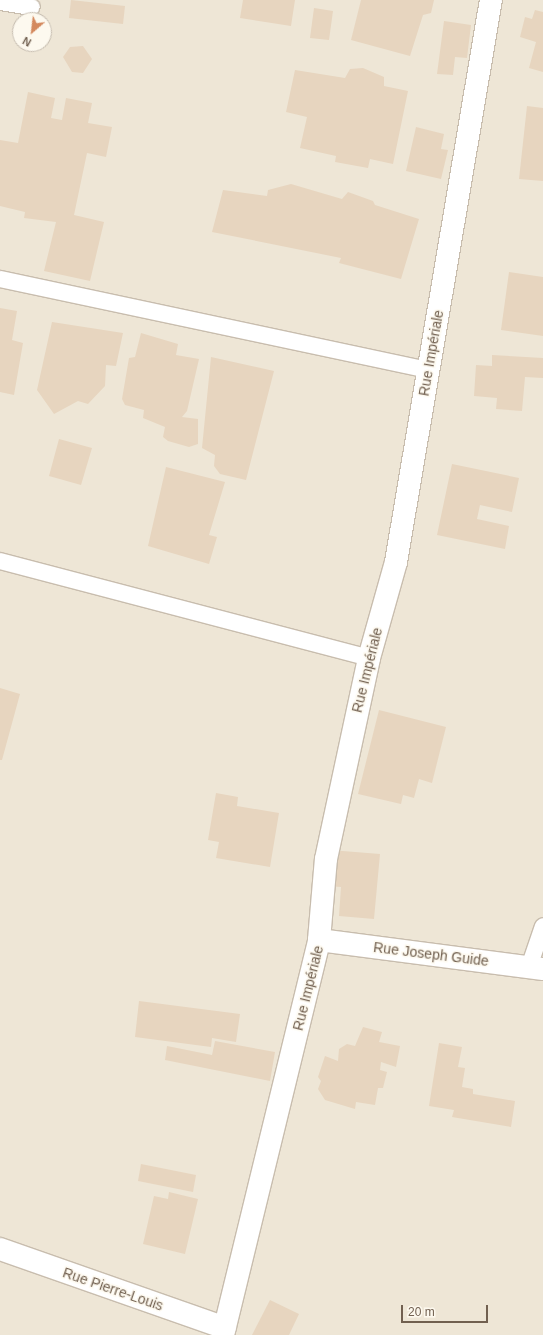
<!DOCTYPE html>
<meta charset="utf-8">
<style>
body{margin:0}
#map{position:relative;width:543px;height:1335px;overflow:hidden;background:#faf6e9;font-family:Arial,sans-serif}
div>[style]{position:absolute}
.residential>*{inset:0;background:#eee6d6}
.building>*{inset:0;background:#e7d5bf}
.roads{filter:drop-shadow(1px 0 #c8bdae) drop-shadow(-1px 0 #c8bdae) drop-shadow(0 1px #c8bdae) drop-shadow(0 -1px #c8bdae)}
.lane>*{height:16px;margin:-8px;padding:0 8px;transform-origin:8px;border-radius:8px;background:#fff}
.street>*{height:22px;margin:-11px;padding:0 11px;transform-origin:11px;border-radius:11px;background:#fff}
span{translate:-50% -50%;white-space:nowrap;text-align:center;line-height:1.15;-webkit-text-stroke:3px #fdf9ef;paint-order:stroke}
.street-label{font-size:14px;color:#716050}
.north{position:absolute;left:12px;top:12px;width:40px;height:40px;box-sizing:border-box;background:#fdf9ef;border:1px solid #c5bcaf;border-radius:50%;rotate:208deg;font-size:11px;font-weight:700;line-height:16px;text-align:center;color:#716050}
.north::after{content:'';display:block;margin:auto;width:14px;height:18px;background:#d4895e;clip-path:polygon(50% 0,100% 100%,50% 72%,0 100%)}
.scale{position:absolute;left:401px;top:1305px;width:87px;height:18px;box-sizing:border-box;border:2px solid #716050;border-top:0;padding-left:5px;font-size:12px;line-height:14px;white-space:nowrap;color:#716050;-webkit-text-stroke:3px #fdf9ef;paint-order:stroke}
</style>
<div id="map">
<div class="residential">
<i style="clip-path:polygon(evenodd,0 0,543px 0,543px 1335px,0 1335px,0 0,20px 20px,44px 20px,44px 44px,20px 44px,20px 20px)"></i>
</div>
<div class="building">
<i style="clip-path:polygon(71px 0,125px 6px,123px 24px,69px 18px)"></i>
<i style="clip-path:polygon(243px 0,295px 0,291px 26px,240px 18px)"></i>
<i style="clip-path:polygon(361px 0,434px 0,431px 13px,423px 15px,410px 56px,351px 40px)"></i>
<i style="clip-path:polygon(314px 8px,333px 11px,329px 40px,310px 38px)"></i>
<i style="clip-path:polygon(535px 10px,543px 12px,543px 72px,529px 68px,536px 42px,520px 37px,525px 17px,532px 19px)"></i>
<i style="clip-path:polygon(444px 21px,471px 25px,467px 58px,455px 57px,453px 75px,437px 74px)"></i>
<i style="clip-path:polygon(83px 46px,92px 59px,83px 73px,72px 72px,63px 57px,70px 47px)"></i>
<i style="clip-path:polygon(363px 68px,384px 77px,384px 86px,408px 91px,393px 164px,370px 159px,368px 168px,335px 162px,336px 156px,300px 148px,307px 117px,286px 112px,295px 70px,345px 78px,350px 69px)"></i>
<i style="clip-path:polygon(28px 92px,55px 98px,51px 118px,62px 120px,66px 98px,92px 103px,88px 123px,112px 127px,106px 157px,87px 153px,74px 215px,104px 222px,90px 281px,44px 271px,56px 222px,24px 218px,25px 212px,0 206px,0 140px,18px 143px)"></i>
<i style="clip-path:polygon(527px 106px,543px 108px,543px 181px,519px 179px)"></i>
<i style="clip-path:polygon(416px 127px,444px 134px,441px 149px,448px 150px,441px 179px,406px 171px)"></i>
<i style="clip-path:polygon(291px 184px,342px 199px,348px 192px,373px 201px,375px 205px,419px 219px,401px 279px,339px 263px,341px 258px,212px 232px,223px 190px,267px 196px,268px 190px)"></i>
<i style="clip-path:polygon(509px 272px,543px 277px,543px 336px,501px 330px)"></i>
<i style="clip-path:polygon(0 308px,17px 311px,12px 340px,23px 343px,14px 395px,0 392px)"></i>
<i style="clip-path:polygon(52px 322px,123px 333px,116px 366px,106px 365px,105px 386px,88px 404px,78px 401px,54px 414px,37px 390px)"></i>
<i style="clip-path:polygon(141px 333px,178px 344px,176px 355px,199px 359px,187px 411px,182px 417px,198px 419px,198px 444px,189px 447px,168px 441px,163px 437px,165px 427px,143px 418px,144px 410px,125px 405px,122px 399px,129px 358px,135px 357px)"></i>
<i style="clip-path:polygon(492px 355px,543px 358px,543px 378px,525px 377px,522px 411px,496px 409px,497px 398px,474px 396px,476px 365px,492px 366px)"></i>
<i style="clip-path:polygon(211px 357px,274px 371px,246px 480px,220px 474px,214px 466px,215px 455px,202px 448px)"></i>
<i style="clip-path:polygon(59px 439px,92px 448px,81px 485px,49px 476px)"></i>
<i style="clip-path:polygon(452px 464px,519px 478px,512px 512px,480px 505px,477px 519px,509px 526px,505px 549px,437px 535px)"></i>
<i style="clip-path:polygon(166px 467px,225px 482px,209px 535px,217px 537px,209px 564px,148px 546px)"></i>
<i style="clip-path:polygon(0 688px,20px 694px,2px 760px,0 760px)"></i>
<i style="clip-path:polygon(379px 710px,446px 727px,432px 783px,419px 779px,414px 798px,403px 795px,401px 804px,358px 794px)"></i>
<i style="clip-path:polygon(216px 793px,238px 797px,237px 806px,279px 813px,270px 867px,216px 858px,219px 842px,208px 840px)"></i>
<i style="clip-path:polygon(330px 850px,380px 854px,374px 919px,339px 916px,341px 887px,327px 886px)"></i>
<i style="clip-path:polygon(139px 1001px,240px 1014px,236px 1042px,212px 1038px,211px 1047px,135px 1037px)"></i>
<i style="clip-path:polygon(363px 1027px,382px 1032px,379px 1042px,400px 1046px,396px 1067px,381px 1062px,380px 1070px,387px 1072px,383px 1088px,378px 1088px,375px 1105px,356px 1102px,355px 1109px,325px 1100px,318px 1089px,321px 1081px,318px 1077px,325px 1056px,338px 1061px,339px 1049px,347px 1044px,355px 1046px)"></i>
<i style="clip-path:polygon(215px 1041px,275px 1052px,270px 1081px,165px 1060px,167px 1046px,212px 1055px)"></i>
<i style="clip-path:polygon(439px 1043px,462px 1047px,458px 1067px,465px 1068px,462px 1087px,473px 1089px,473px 1094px,515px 1101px,511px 1127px,452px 1117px,454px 1110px,429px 1106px)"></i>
<i style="clip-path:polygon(141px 1164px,196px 1175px,193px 1192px,138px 1181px)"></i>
<i style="clip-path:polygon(169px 1192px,198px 1199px,185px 1254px,143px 1244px,154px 1196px,168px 1199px)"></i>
<i style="clip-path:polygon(270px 1300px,299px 1314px,289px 1335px,252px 1335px)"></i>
</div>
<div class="roads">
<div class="lane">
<i style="left:0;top:2px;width:32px;rotate:9deg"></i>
<i style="left:0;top:279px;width:438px;rotate:12deg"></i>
<i style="left:0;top:561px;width:382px;rotate:14.7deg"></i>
<i style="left:529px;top:967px;width:43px;rotate:-71.1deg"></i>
</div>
<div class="street">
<i style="left:319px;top:940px;width:226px;rotate:7.4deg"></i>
<i style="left:0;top:1249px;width:238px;rotate:19.3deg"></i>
<i style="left:223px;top:1335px;width:406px;rotate:-76.3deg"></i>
<i style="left:319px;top:940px;width:81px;rotate:-85.1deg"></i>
<i style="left:326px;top:859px;width:206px;rotate:-77.9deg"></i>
<i style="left:369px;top:658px;width:100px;rotate:-74.3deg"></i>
<i style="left:396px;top:562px;width:570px;rotate:-80.41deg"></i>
</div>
</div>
<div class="street-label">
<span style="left:431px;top:353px;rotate:-80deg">Rue Impériale</span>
<span style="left:367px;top:670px;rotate:-76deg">Rue Impériale</span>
<span style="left:431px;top:954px;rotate:7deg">Rue Joseph Guide</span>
<span style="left:308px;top:988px;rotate:-76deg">Rue Impériale</span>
<span style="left:113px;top:1289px;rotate:19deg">Rue Pierre-Louis</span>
</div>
<div class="north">N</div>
<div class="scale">20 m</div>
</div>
